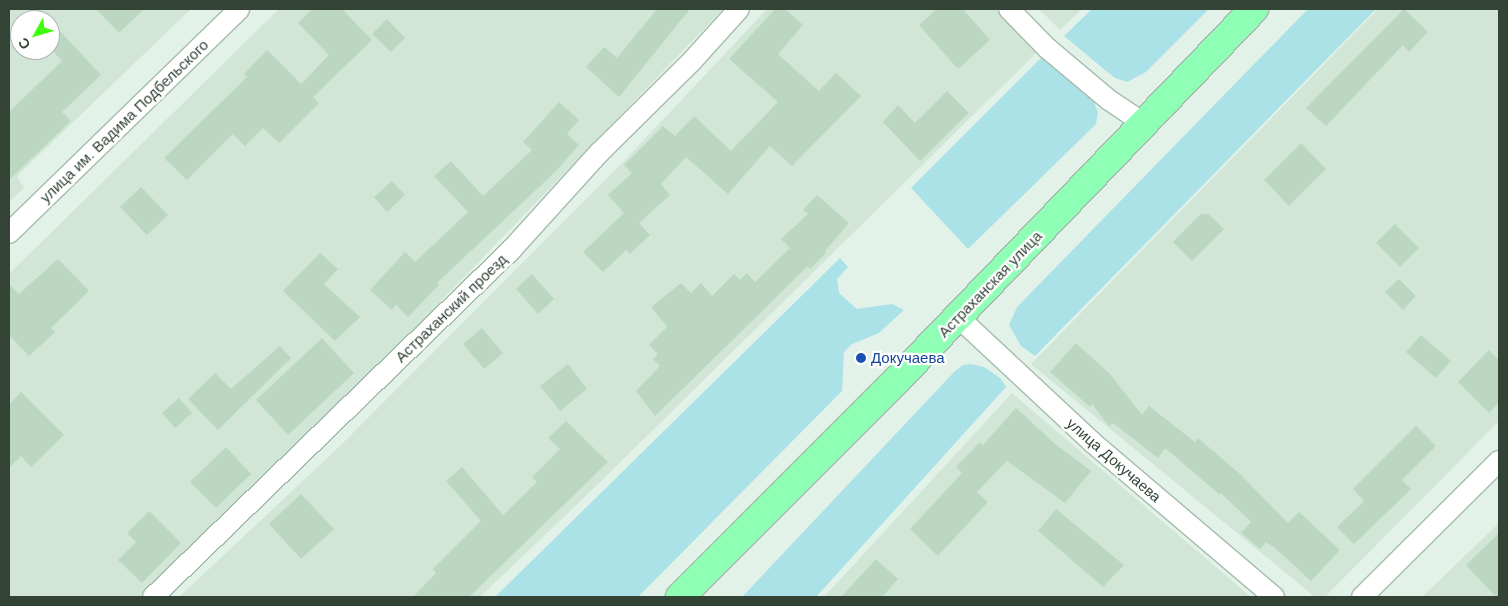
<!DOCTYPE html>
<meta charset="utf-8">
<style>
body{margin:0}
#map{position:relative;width:1508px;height:606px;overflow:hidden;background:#e3f2e8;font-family:Arial,sans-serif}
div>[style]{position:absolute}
.residential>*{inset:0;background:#d1e6d7}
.green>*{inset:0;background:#aae2e8}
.building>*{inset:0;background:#bbd7c2}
.roads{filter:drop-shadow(1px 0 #a5bdad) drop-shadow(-1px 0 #a5bdad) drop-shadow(0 1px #a5bdad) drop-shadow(0 -1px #a5bdad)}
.minor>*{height:20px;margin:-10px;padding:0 10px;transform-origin:10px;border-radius:10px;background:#fff}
.primary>*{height:28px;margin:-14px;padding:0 14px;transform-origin:14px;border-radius:14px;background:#8fffb6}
.dots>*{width:14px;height:14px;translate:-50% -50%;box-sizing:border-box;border:2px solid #fff;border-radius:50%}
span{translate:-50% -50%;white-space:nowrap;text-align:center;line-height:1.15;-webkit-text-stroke:4.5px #fff;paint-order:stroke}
.street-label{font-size:15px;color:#334437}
.transit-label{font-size:15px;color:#164399}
.left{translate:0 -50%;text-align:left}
.frame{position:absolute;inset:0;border:10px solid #334437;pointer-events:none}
.north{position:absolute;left:10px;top:10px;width:50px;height:50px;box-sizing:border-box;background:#fff;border:1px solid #adb4af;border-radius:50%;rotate:231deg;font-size:14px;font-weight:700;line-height:20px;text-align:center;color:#334437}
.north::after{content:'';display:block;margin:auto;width:18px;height:22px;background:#40ff0d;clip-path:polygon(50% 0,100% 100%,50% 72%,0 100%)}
</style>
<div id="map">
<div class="residential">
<i style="clip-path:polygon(evenodd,9px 9px,191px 9px,17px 176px,24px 188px,9px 202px,9px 9px,20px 20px,50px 20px,50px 50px,20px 50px,20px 20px)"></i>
<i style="clip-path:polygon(279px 9px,723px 9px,357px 388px,140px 597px,9px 597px,9px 274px)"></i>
<i style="clip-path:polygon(767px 9px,996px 9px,1038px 51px,593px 489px,480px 597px,179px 597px,341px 445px,624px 161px)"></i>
<i style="clip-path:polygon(1039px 9px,1082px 9px,1060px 30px)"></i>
<i style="clip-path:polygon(1378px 9px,1499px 9px,1499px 421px,1325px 597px,1315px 597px,1031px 364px)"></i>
<i style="clip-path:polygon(1012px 393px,1251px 597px,824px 597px)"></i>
<i style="clip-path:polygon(1499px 523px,1499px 597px,1422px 597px)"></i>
</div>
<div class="green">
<i style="clip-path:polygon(1092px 9px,1209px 9px,1146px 72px,1127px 82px,1115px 78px,1105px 70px,1064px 36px)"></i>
<i style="clip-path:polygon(1308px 9px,1376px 9px,1035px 356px,1021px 346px,1009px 325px,1017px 307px)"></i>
<i style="clip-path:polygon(1042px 57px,1091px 95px,1098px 112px,1096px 124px,968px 249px,911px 188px)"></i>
<i style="clip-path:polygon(840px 258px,848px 267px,837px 279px,839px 293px,857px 309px,892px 304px,904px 310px,879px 333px,852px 344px,844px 352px,842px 391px,638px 597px,495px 597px)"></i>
<i style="clip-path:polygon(971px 364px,984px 367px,1000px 378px,1006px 387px,816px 597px,742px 597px,955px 371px,963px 365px)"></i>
</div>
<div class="building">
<i style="clip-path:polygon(96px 9px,144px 9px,119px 33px)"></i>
<i style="clip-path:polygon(312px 9px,342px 9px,372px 40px,313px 97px,319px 103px,279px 143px,263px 128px,245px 146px,233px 134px,187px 180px,164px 158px,247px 77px,244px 74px,267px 50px,301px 84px,329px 55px,298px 23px)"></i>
<i style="clip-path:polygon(657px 9px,690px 9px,619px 97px,586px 67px,604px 47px,617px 58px)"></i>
<i style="clip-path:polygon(775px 9px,785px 9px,803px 25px,778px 54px,819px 91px,836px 73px,861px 96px,792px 166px,770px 146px,728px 194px,686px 157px,661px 184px,670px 195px,639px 223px,650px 235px,630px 254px,626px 250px,603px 272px,583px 252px,624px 213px,608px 195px,632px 173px,624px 165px,663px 126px,675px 136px,694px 116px,731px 151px,778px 102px,729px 59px)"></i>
<i style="clip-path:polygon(937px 9px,963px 9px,990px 40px,958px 69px,919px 25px)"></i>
<i style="clip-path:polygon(1404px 9px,1428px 32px,1409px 52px,1403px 45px,1326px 126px,1306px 108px)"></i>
<i style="clip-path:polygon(387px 19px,405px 38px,391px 52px,372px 34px)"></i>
<i style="clip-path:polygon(61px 32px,101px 75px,62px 112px,71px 121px,9px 180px,9px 112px,62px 61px,50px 48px,50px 41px)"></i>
<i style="clip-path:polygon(947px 91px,969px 113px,920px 161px,883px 122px,898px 105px,915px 123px)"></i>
<i style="clip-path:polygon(559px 102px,579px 120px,567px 134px,579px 145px,556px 171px,437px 283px,439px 285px,408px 317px,396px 305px,392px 310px,370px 290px,405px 252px,415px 262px,468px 212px,434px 176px,451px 161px,483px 196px,532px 150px,523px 142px)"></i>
<i style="clip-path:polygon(1301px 143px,1326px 169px,1289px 206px,1264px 180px)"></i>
<i style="clip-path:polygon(392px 181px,405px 195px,387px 212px,374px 197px)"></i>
<i style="clip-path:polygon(141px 187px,168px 215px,147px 235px,120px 207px)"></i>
<i style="clip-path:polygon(817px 195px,849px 223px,825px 251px,826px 253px,810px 269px,808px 266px,655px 416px,636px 391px,660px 366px,653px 359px,658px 354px,649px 345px,667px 327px,651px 307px,681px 283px,691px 293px,701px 283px,712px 296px,734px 274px,740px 280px,747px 273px,755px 282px,790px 248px,781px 239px,808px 214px,803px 210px)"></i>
<i style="clip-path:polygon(1201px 214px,1209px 214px,1224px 229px,1192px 261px,1173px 242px)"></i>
<i style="clip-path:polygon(1395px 224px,1419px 248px,1400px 267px,1376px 243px)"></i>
<i style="clip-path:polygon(320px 253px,338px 269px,324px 284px,360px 317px,335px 341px,283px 291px)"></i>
<i style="clip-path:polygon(58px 259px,89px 291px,51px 328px,55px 332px,29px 356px,9px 335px,9px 284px,19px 294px)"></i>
<i style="clip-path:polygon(532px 274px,554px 299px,538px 314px,516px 289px)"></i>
<i style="clip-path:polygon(1399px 279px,1416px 296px,1403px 310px,1385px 292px)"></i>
<i style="clip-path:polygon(482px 328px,503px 353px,484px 369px,463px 344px)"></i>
<i style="clip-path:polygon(1421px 335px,1451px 361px,1436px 378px,1406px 352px)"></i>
<i style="clip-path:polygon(322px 338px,354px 373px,288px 435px,256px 400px)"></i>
<i style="clip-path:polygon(1076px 343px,1110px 374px,1142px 415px,1149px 406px,1195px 442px,1198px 438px,1239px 473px,1288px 523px,1299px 512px,1340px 550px,1311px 581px,1274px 547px,1266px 542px,1260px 549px,1241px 533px,1251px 522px,1221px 493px,1220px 495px,1165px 448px,1158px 458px,1113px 423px,1109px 426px,1092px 404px,1090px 407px,1050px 372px)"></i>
<i style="clip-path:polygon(280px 346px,291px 358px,218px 430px,188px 399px,215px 373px,231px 389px)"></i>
<i style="clip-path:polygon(1489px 350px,1499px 360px,1499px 402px,1489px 413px,1458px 382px)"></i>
<i style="clip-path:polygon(568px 364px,587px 389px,560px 411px,540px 386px)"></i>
<i style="clip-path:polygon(21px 392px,64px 435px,31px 467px,21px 456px,9px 468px,9px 405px)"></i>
<i style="clip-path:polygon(179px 398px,192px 413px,175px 428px,162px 413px)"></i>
<i style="clip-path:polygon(1016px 408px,1054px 443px,1091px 471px,1065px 503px,1007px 461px,977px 492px,988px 502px,938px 556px,910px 529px,962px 473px,956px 467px,980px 442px,983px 445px)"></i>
<i style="clip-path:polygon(566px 421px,608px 462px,469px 597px,413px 597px,436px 573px,433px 569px,481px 521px,446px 481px,462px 467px,503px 515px,537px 482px,532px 477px,560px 449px,548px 438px)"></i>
<i style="clip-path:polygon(1416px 426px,1436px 446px,1402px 480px,1411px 489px,1354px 544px,1337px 527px,1364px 501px,1353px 489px)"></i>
<i style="clip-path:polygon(226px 447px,251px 474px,216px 508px,190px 482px)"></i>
<i style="clip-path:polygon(301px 494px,334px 529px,301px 559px,269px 524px)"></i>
<i style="clip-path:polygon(1056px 509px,1124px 565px,1103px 587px,1038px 531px)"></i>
<i style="clip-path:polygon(149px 511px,181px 543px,142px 583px,118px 560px,136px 542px,127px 533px)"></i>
<i style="clip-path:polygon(1499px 533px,1499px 597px,1496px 597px,1466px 565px)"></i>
<i style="clip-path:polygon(876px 559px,898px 579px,882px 597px,841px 597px)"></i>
</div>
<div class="roads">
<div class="minor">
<i style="left:1009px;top:9px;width:54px;rotate:45.7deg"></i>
<i style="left:1047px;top:48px;width:81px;rotate:40deg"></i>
<i style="left:1109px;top:100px;width:43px;rotate:33.7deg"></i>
<i style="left:9px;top:233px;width:321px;rotate:-44.2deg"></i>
<i style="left:958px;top:317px;width:183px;rotate:43deg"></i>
<i style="left:1092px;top:442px;width:239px;rotate:40.4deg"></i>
<i style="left:153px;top:597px;width:499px;rotate:-44.1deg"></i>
<i style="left:511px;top:250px;width:131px;rotate:-47.8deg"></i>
<i style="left:599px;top:153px;width:131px;rotate:-44.7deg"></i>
<i style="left:692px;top:61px;width:70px;rotate:-47.9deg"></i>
<i style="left:1362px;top:597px;width:193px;rotate:-44.8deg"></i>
</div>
<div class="primary">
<i style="left:680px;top:597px;width:307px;rotate:-45deg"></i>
<i style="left:897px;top:380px;width:515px;rotate:-46.1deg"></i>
</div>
</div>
<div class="dots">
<i style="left:861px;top:358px;background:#1a4fb4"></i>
</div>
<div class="street-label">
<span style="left:124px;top:121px;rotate:-44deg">улица им. Вадима Подбельского</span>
<span style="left:990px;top:284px;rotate:-46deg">Астраханская улица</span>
<span style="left:451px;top:308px;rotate:-44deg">Астраханский проезд</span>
<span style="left:1114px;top:460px;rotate:41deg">улица Докучаева</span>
</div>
<div class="transit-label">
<span class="left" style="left:871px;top:358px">Докучаева</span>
</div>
<div class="frame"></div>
<div class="north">С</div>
</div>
